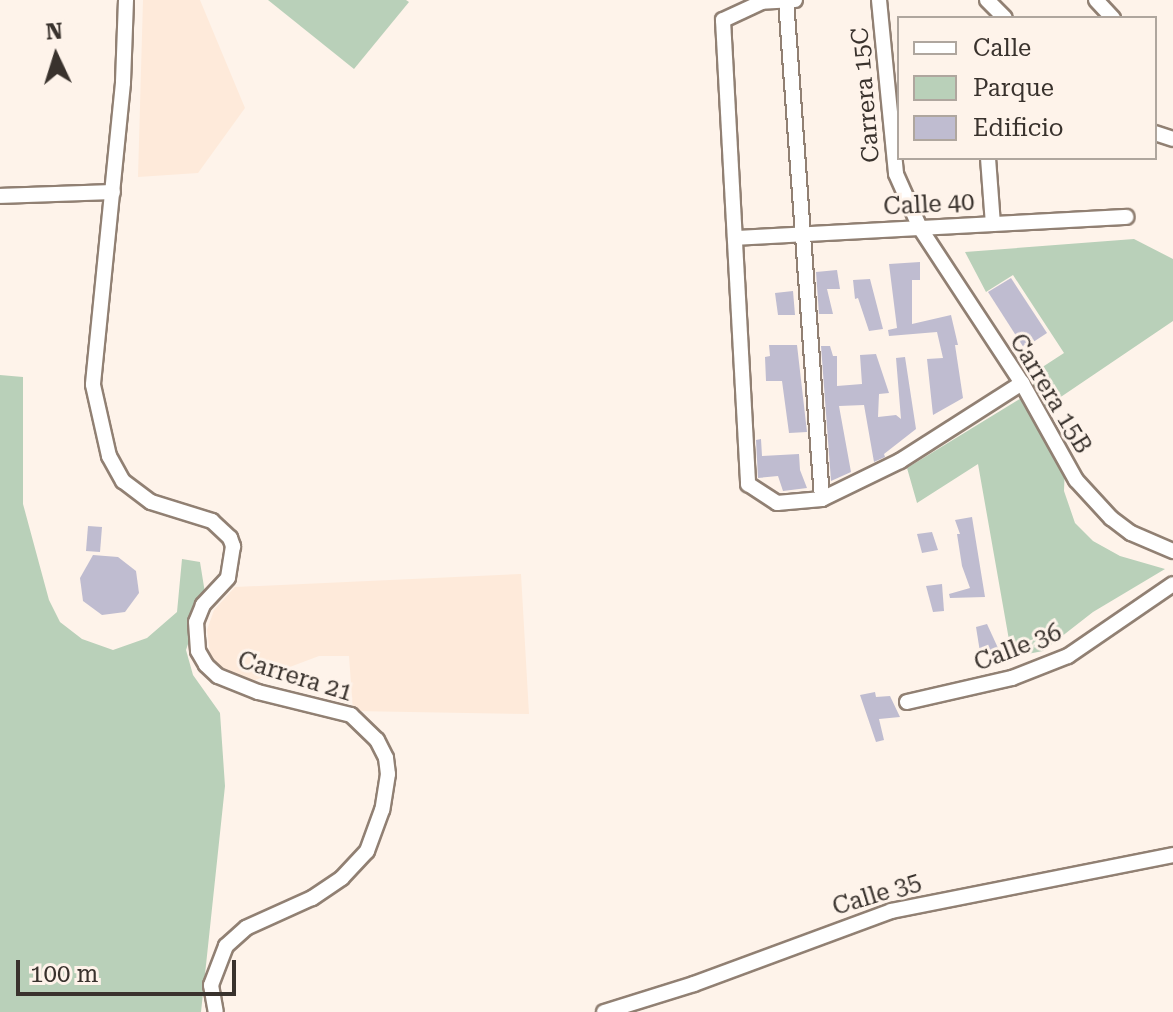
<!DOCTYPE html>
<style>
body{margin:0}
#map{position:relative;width:1173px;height:1012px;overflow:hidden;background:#fef3ea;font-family:"Roboto Serif",serif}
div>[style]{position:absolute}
.built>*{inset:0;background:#feeada}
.green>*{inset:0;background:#b9d0b9}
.building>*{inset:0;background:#bfbcd0}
.roads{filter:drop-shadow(2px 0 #918073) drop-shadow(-2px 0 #918073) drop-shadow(0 2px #918073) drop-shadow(0 -2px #918073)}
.minor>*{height:14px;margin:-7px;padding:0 7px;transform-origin:7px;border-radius:7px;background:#fff}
span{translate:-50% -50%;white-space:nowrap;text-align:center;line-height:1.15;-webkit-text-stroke:6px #fef3ea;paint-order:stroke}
.street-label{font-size:24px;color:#39322d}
.legend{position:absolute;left:897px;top:16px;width:260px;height:144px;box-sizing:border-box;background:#fef3ea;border:2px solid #afa69e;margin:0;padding:10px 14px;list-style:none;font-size:24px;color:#39322d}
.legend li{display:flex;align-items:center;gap:16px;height:40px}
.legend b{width:40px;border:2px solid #afa69e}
.north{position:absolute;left:16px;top:16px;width:80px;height:80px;-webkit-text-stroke:6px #fef3ea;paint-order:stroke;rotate:356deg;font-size:22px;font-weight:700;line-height:32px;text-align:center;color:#39322d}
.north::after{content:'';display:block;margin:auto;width:28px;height:36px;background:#39322d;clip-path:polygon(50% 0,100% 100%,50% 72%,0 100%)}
.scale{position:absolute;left:16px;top:960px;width:220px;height:36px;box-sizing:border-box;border:4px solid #39322d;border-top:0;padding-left:10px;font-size:24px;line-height:28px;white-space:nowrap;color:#39322d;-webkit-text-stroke:6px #fef3ea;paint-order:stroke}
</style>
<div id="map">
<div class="built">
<i style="clip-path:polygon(143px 0,200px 0,245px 108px,198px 173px,138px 177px)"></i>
<i style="clip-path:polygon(521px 574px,529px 714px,353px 711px,349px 656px,319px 656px,247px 683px,211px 661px,207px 630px,214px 610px,235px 587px)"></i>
</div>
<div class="green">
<i style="clip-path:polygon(268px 0,406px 0,409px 2px,354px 69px)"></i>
<i style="clip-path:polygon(1134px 239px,1173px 259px,1173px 321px,1043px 409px,1024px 379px,1064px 353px,1013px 275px,986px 292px,965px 252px)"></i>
<i style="clip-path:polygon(0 375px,23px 377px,23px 504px,49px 600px,60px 622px,82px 639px,113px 650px,147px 638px,177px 612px,182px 559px,200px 562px,205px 593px,186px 650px,193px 675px,220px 713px,225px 786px,201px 1012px,0 1012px)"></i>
<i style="clip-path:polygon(1023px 397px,1065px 463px,1064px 491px,1075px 523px,1093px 541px,1120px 556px,1165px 569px,1093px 612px,1043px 651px,1012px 657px,978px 464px,917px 503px,907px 468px)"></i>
</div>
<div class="building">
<i style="clip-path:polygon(920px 262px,920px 280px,912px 280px,912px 324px,951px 315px,958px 345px,955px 345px,963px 398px,933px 415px,927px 359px,943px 358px,937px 332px,889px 336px,888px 330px,897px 328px,889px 264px)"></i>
<i style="clip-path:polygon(837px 270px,840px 289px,827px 289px,833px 314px,819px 314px,816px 272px)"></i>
<i style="clip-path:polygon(1011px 278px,1047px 333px,1024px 348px,988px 292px)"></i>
<i style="clip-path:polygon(870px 279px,883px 329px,869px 331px,858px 298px,855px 299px,853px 280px)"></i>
<i style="clip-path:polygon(793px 291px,795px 315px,778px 315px,775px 293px)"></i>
<i style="clip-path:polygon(769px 345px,797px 345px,807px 432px,789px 433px,782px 381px,766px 381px,765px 357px,770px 356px)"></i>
<i style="clip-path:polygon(821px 346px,830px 346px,833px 356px,837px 356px,837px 386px,862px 384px,860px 355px,876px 354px,889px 393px,879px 394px,878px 417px,896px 415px,901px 419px,896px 358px,905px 357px,916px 429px,884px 454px,885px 457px,874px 462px,864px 405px,839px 406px,851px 472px,831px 481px)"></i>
<i style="clip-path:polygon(761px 439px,762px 456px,799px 454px,800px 470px,807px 488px,783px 491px,778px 476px,758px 478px,756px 440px)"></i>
<i style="clip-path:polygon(972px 517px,985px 597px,950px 598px,949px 594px,970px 588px,962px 566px,957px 534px,960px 534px,955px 520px)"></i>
<i style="clip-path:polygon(88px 526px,102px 527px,100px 552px,86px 551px)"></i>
<i style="clip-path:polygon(932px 532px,938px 550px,922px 553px,917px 534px)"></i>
<i style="clip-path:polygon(93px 555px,118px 557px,136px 571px,139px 593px,125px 612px,102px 615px,83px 601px,80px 578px)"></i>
<i style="clip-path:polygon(942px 584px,944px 611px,933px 612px,926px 586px)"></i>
<i style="clip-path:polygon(987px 624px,998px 648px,980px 652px,976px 627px)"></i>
<i style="clip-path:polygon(875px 692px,876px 697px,890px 696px,900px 717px,879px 719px,884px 740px,876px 742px,860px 695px)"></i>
</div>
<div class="roads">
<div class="minor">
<i style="left:126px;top:0;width:83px;rotate:92.1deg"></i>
<i style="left:123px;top:83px;width:303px;rotate:95.7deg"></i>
<i style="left:93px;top:385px;width:73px;rotate:77.3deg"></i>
<i style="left:109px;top:456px;width:29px;rotate:61deg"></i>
<i style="left:123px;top:481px;width:35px;rotate:37deg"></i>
<i style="left:151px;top:502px;width:64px;rotate:17.3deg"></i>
<i style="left:212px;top:521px;width:25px;rotate:43deg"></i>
<i style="left:230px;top:538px;width:9px;rotate:69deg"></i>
<i style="left:233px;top:546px;width:32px;rotate:99deg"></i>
<i style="left:228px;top:578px;width:37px;rotate:133deg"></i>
<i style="left:203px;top:605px;width:18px;rotate:112deg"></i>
<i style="left:196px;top:622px;width:29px;rotate:86deg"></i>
<i style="left:198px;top:651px;width:16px;rotate:60deg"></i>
<i style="left:206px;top:665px;width:16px;rotate:43deg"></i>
<i style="left:218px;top:676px;width:43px;rotate:21.8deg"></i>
<i style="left:258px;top:692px;width:96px;rotate:13.9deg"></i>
<i style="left:351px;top:715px;width:36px;rotate:44deg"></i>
<i style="left:377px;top:740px;width:20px;rotate:63deg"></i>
<i style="left:386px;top:758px;width:16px;rotate:83deg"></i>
<i style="left:388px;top:774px;width:36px;rotate:99deg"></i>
<i style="left:382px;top:810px;width:44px;rotate:110.1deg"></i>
<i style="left:367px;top:851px;width:37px;rotate:133deg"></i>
<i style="left:342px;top:878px;width:36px;rotate:146deg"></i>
<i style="left:312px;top:898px;width:72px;rotate:155.6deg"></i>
<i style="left:246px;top:928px;width:27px;rotate:138deg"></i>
<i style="left:226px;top:946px;width:42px;rotate:111deg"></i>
<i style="left:211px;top:985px;width:27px;rotate:80deg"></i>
<i style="left:786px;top:0;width:500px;rotate:85.87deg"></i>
<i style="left:795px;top:0;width:33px;rotate:177deg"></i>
<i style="left:762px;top:2px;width:43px;rotate:155.2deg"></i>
<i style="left:723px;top:20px;width:465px;rotate:86.9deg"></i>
<i style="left:748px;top:484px;width:35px;rotate:33deg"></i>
<i style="left:777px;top:503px;width:45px;rotate:-5.1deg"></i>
<i style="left:822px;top:499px;width:87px;rotate:-26deg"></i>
<i style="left:900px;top:461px;width:145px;rotate:-32.6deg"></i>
<i style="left:879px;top:0;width:175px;rotate:84.4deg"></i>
<i style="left:896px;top:174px;width:59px;rotate:66deg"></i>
<i style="left:920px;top:228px;width:186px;rotate:56.7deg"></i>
<i style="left:1022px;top:383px;width:111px;rotate:60.9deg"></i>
<i style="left:1076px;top:480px;width:52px;rotate:47.4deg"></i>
<i style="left:1111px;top:518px;width:25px;rotate:37deg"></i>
<i style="left:1131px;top:533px;width:46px;rotate:23.2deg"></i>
<i style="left:987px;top:0;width:25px;rotate:45deg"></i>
<i style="left:1096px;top:0;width:25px;rotate:47deg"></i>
<i style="left:1155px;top:133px;width:19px;rotate:18deg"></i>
<i style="left:988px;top:158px;width:66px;rotate:85.7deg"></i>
<i style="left:0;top:196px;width:113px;rotate:-2deg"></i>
<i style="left:735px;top:238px;width:392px;rotate:-3.1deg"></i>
<i style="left:907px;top:702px;width:108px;rotate:-12.9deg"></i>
<i style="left:1012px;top:678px;width:60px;rotate:-21.4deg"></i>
<i style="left:1068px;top:656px;width:127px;rotate:-34.4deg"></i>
<i style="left:604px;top:1012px;width:94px;rotate:-17.3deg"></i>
<i style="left:694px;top:984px;width:210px;rotate:-20.3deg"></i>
<i style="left:891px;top:911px;width:288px;rotate:-11.2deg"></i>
</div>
</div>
<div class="street-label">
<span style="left:866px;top:95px;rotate:-95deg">Carrera 15C</span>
<span style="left:929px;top:205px;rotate:-3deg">Calle 40</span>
<span style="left:1050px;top:394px;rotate:59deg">Carrera 15B</span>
<span style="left:1018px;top:648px;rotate:-21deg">Calle 36</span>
<span style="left:295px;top:677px;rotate:17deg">Carrera 21</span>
<span style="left:877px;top:895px;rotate:-17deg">Calle 35</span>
</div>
<ul class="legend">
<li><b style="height:10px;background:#fff"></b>Calle</li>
<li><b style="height:22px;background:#b9d0b9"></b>Parque</li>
<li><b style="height:22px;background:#bfbcd0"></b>Edificio</li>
</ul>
<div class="north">N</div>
<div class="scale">100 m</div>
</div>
